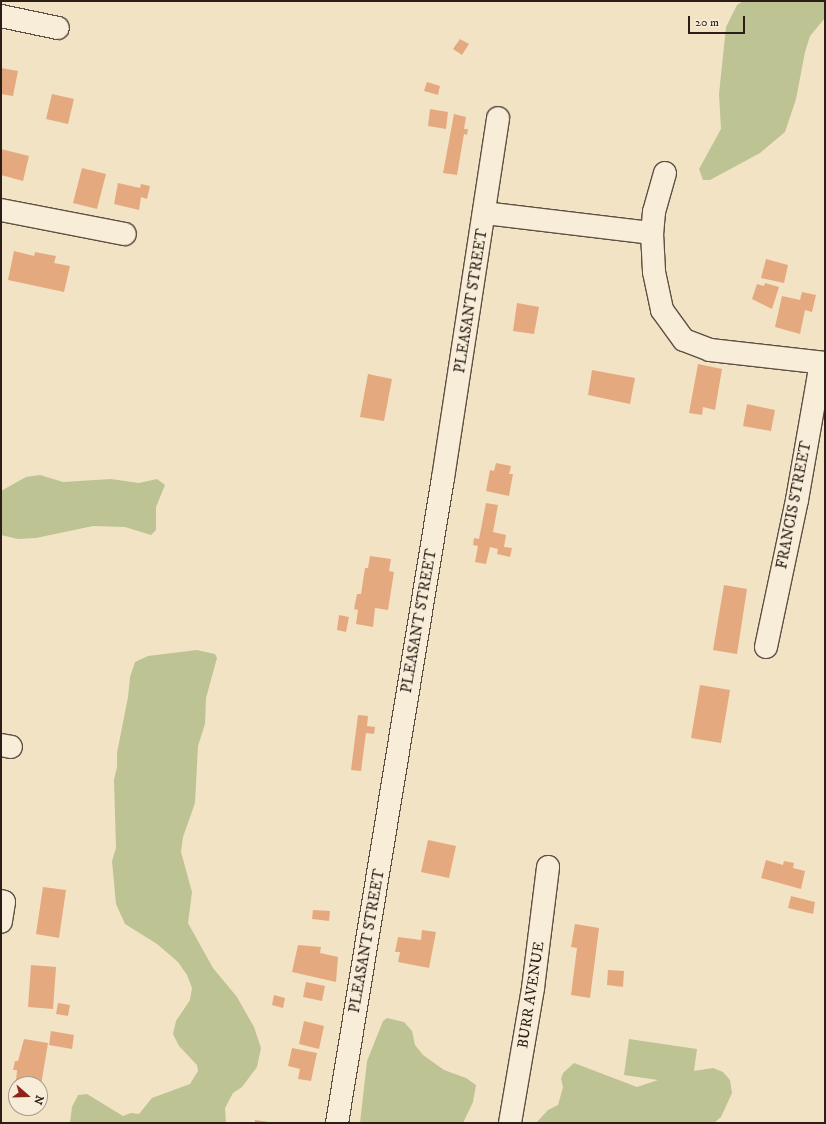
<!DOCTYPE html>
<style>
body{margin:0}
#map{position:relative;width:826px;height:1124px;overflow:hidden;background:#f3e3c5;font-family:"IM FELL DW Pica",serif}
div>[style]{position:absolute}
.green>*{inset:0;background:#bdc393}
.building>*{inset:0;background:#e5a97f}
.roads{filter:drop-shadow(1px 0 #5e4f42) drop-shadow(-1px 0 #5e4f42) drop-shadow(0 1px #5e4f42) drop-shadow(0 -1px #5e4f42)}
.minor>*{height:22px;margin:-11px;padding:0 11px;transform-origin:11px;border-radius:11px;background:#f7edd9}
span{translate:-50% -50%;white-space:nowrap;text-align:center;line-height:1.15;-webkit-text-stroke:3px #f7edd9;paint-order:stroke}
.street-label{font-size:15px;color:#2c1e17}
.frame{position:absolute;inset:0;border:2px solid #2c1e17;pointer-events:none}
.north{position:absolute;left:8px;top:1076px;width:40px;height:40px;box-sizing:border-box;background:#f7edd9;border:1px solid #a69a8b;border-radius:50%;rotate:110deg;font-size:11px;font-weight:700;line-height:16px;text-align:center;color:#2c1e17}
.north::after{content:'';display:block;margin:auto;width:14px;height:18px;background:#8f2418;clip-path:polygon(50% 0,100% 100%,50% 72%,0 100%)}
.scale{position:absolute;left:688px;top:16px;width:57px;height:18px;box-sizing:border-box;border:2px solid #2c1e17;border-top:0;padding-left:5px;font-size:12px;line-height:14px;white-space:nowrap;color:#2c1e17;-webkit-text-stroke:3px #f7edd9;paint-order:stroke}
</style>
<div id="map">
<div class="green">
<i style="clip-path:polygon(743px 1px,825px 1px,825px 18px,810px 36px,805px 52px,796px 99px,785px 132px,760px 153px,710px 180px,703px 180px,699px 169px,721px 129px,719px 94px,726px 27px,737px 5px)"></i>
<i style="clip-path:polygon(40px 475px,63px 482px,111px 479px,139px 483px,157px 479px,165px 485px,156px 507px,156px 530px,151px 535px,125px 527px,93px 526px,36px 538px,18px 539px,1px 535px,1px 491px,26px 477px)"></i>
<i style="clip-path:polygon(197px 650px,215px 654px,217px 658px,206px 698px,205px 724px,198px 746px,195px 803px,183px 837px,181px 852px,192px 892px,188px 923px,213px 968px,237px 997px,254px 1027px,261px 1048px,257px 1067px,242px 1087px,233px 1093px,225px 1108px,226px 1123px,70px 1123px,72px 1107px,78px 1095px,87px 1094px,123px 1116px,131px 1113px,139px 1114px,152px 1098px,190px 1084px,198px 1071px,197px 1065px,179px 1046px,173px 1034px,176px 1021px,190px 1000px,192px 988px,187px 975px,178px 962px,157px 944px,125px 924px,116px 904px,112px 861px,116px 848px,114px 780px,117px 767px,117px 753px,128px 697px,130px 677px,135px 662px,148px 656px)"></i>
<i style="clip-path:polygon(387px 1018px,404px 1022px,412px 1031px,415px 1045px,423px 1055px,444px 1070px,466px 1078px,476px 1085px,473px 1102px,463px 1123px,360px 1123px,367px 1061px,383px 1021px)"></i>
<i style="clip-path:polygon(629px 1039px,697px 1049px,694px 1071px,713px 1068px,723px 1072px,730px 1080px,732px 1093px,721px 1117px,714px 1123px,536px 1123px,548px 1110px,558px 1105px,563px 1087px,561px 1079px,563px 1073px,574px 1063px,637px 1087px,658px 1080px,624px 1075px)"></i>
</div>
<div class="building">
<i style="clip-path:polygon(460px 39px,469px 44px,462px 55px,453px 49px)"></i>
<i style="clip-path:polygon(1px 68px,18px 71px,13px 96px,1px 94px)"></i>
<i style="clip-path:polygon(427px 82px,440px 86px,438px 95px,424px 91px)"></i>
<i style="clip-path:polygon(52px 94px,74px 99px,68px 124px,46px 119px)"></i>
<i style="clip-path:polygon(430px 109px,448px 112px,446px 129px,428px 126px)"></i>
<i style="clip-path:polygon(454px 114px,466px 117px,464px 129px,468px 129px,467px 135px,464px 134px,457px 175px,443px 173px)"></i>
<i style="clip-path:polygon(1px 149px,29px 156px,23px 181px,1px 175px)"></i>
<i style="clip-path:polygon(82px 168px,106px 174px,97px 209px,73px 203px)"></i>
<i style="clip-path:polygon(118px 183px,140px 188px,141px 184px,150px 186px,147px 199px,141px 197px,139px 210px,114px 204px)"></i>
<i style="clip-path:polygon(14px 251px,34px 256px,35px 252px,56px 256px,54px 263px,70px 266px,64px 292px,8px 280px)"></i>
<i style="clip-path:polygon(766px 259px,788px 265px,784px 283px,761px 278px)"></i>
<i style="clip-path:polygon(765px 283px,779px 287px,772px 309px,752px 299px,757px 284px,764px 286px)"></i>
<i style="clip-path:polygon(802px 292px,816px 295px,812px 312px,805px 310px,800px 334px,775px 327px,782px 296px,800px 300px)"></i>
<i style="clip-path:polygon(517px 303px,539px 307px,534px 334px,513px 331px)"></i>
<i style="clip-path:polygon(698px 364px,722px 369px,715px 410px,703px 407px,702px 415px,689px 413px)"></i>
<i style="clip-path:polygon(592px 370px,635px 378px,630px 404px,588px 395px)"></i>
<i style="clip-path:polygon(368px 374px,392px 379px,384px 421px,360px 417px)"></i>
<i style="clip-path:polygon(747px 404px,775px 410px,771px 431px,743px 426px)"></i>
<i style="clip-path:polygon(496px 463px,511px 466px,509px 474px,513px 474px,509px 496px,486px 491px,490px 470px,494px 471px)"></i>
<i style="clip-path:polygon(486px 503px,498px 505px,493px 532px,506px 535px,504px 547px,512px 548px,510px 557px,497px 554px,498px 549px,490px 547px,486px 564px,475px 562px,478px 546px,473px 545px,474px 538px,479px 539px)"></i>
<i style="clip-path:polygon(370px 556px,391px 559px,389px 571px,394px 572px,388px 610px,375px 608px,373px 627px,356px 624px,358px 610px,354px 609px,357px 594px,361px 594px,365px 568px,368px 568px)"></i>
<i style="clip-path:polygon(724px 585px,747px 589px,737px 654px,713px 650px)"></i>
<i style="clip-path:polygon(339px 615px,349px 617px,346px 632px,337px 630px)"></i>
<i style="clip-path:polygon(700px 685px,730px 690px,721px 743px,691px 738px)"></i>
<i style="clip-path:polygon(358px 715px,368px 716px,367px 726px,375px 727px,374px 734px,366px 733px,361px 771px,351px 770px)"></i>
<i style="clip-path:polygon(428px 840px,456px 846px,449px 878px,421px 872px)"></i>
<i style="clip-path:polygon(766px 860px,783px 865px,784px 861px,794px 863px,793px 868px,805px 871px,801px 889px,761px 878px)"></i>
<i style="clip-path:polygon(43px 887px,66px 890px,59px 938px,36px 934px)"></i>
<i style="clip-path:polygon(791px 896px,815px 902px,813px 914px,788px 908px)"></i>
<i style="clip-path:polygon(313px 910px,330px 911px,329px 921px,312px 919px)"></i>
<i style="clip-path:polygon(575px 924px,599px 928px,590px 998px,571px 995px,577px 948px,571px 947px)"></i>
<i style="clip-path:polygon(422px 930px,436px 932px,429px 968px,398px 962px,400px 952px,395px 952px,398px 937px,421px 940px)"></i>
<i style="clip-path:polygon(298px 945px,321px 947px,320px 953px,338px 957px,336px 982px,292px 972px)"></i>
<i style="clip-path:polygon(31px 965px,56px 967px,53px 1009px,28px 1007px)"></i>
<i style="clip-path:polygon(608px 970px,624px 971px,623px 987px,607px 985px)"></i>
<i style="clip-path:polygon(306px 982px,325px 986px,322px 1001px,303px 997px)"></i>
<i style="clip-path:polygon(274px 995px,285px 998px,283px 1008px,272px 1005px)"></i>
<i style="clip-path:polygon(58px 1003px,70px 1005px,68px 1016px,56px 1014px)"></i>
<i style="clip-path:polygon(304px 1021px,324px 1026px,319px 1049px,299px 1044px)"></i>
<i style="clip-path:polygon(51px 1031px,74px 1035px,72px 1049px,49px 1045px)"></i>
<i style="clip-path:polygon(24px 1039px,48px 1043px,41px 1085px,18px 1084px,18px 1081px,16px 1081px,17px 1070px,13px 1070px,15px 1061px,18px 1061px)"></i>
<i style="clip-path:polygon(292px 1048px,317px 1053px,311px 1081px,298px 1079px,300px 1069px,288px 1066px)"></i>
<i style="clip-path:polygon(255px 1120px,269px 1122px,269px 1123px,255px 1123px)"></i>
</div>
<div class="roads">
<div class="minor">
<i style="left:1px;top:16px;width:58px;rotate:11.9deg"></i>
<i style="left:665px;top:173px;width:41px;rotate:105.8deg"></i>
<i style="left:654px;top:212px;width:21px;rotate:95deg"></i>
<i style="left:652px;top:233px;width:39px;rotate:87deg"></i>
<i style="left:654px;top:272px;width:39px;rotate:78deg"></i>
<i style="left:662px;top:310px;width:37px;rotate:54deg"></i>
<i style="left:684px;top:340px;width:28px;rotate:21deg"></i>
<i style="left:710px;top:350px;width:116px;rotate:6.4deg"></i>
<i style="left:1px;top:210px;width:126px;rotate:11deg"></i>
<i style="left:484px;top:213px;width:169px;rotate:6.8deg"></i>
<i style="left:766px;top:647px;width:150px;rotate:-78.1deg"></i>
<i style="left:797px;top:500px;width:139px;rotate:-80.1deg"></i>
<i style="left:1px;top:745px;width:10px;rotate:11deg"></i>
<i style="left:1px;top:901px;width:3px;rotate:18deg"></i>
<i style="left:4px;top:902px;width:20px;rotate:99deg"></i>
<i style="left:337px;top:1123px;width:654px;rotate:-80.67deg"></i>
<i style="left:443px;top:478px;width:364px;rotate:-81.3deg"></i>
<i style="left:510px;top:1123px;width:137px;rotate:-80.3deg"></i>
<i style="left:533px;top:988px;width:122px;rotate:-82.9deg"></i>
</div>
</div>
<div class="street-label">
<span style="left:471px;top:301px;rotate:-81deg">PLEASANT STREET</span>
<span style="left:794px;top:505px;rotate:-79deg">FRANCIS STREET</span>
<span style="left:419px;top:621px;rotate:-80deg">PLEASANT STREET</span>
<span style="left:367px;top:941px;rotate:-80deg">PLEASANT STREET</span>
<span style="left:531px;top:995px;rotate:-81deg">BURR AVENUE</span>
</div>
<div class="frame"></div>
<div class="north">N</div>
<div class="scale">20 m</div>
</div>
